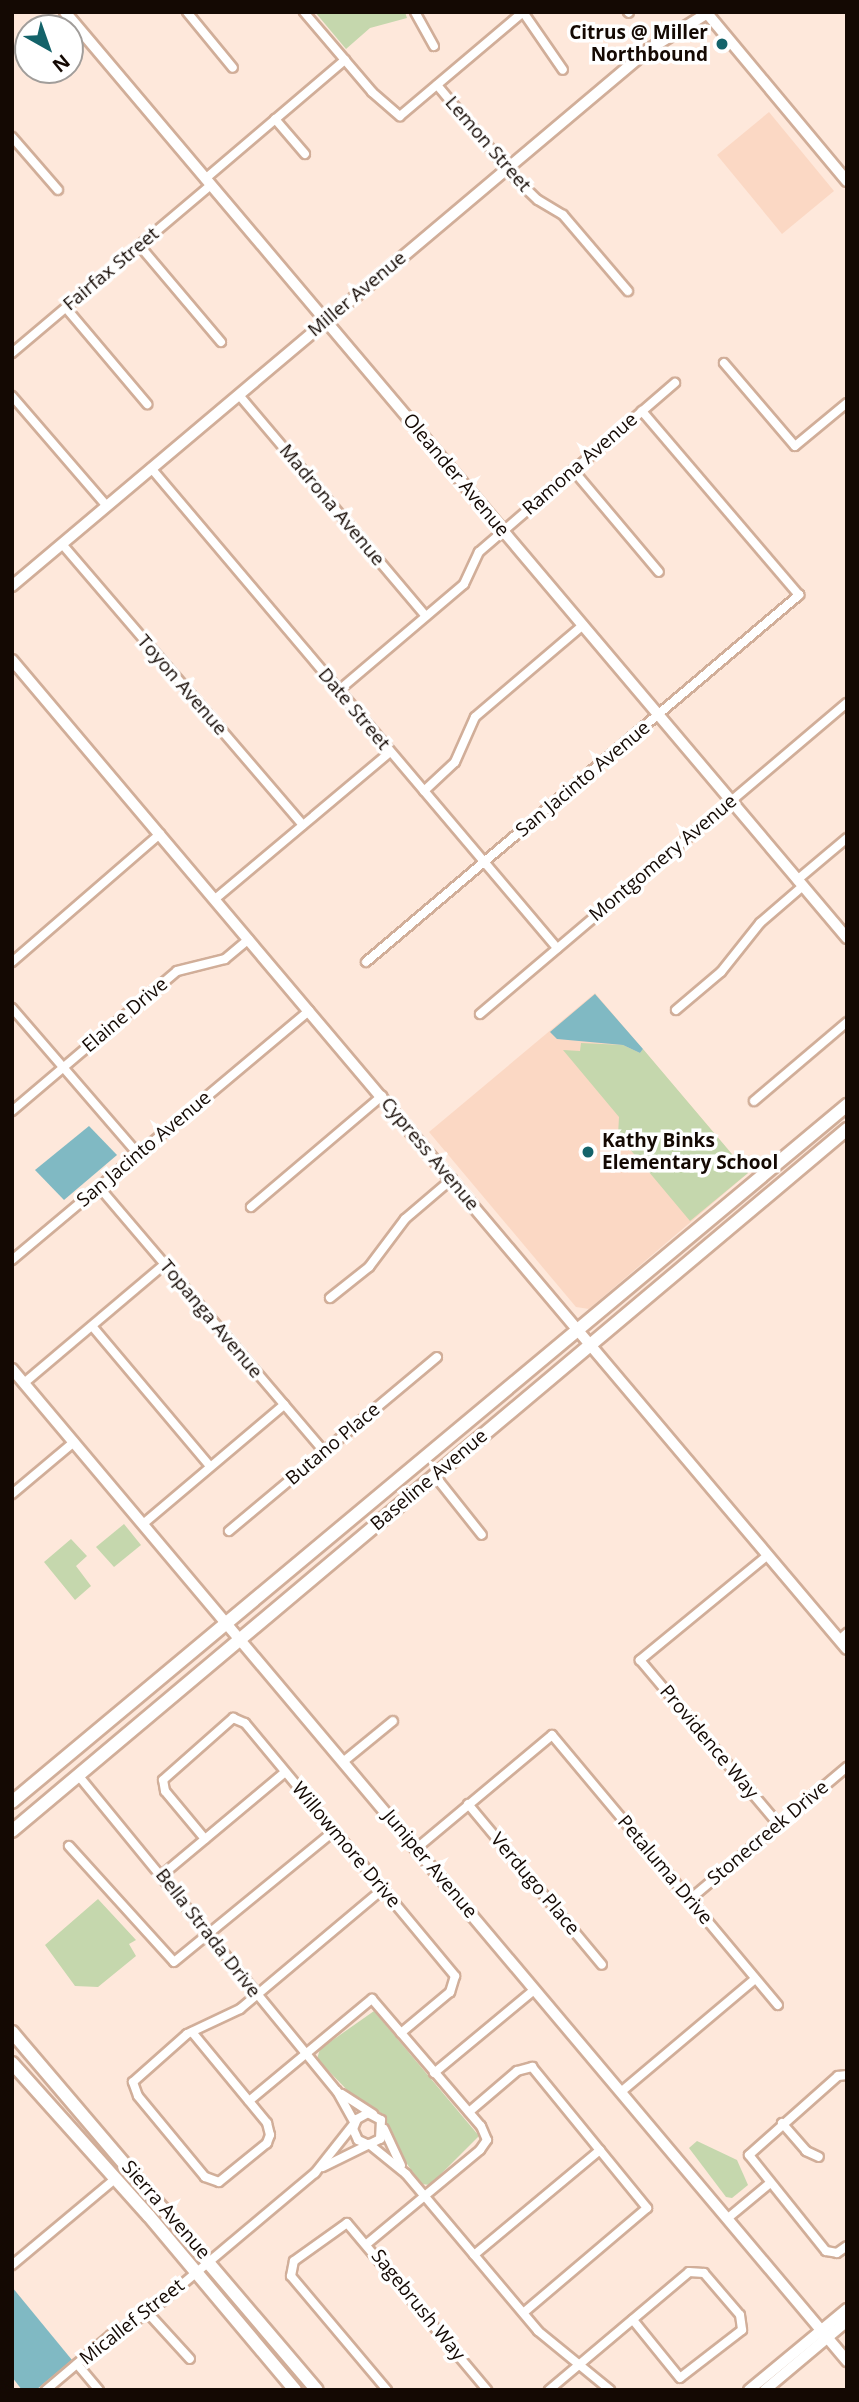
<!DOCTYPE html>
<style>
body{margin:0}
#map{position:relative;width:859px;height:2402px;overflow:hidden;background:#fee8db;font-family:"Open Sans",sans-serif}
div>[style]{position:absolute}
.built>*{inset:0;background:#fbd8c4}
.green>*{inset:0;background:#c5d7ad}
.water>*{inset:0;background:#80b9c3}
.roads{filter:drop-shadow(2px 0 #d1ae99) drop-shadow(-2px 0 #d1ae99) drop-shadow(0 2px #d1ae99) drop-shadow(0 -2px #d1ae99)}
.street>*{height:8px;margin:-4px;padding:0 4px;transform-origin:4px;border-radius:4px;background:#fff}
.secondary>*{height:10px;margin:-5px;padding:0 5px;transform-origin:5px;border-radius:5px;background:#fff}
.primary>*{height:12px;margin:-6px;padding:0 6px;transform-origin:6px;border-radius:6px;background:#fff}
.dots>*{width:19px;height:19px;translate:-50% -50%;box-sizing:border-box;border:4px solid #fff;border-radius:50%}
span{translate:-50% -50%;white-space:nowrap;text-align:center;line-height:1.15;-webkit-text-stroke:7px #fff;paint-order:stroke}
.poi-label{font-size:19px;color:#140903;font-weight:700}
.right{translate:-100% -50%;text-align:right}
.left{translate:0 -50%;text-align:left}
.street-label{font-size:19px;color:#140903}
.frame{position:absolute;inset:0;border:14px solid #140903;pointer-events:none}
.north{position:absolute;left:14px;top:14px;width:70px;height:70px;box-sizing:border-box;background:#fff;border:2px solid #a19d9a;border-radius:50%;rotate:140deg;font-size:19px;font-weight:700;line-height:28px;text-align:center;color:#140903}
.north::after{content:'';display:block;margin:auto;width:24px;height:32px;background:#14636a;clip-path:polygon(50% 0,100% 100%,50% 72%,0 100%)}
</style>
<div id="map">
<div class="built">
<i style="clip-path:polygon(769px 112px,834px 191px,782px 234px,717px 155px)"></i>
<i style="clip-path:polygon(595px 993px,748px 1173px,589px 1309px,576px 1307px,429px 1132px)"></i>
</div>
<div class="green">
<i style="clip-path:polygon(315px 12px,405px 12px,407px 18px,370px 28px,346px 49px)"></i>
<i style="clip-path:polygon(581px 1043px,623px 1045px,640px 1053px,643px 1049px,748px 1173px,690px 1221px,618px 1135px,619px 1117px,563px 1050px,580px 1051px)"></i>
<i style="clip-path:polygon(124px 1524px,141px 1545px,114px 1567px,96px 1547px)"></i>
<i style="clip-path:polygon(71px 1539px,87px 1556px,76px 1566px,91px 1586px,75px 1600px,44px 1562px)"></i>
<i style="clip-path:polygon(98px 1899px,136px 1940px,129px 1944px,136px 1956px,98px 1987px,75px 1986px,45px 1945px)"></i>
<i style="clip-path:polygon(374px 2011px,479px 2136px,430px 2185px,421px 2184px,398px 2151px,383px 2114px,353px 2096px,317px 2059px,320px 2049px)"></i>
<i style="clip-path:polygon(697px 2141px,737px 2160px,748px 2185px,732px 2198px,726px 2197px,689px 2148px)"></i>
</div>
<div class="water">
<i style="clip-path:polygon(595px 994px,643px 1049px,640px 1053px,623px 1045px,557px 1039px,550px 1032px)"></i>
<i style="clip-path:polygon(89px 1126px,117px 1155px,64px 1200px,35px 1170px)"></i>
<i style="clip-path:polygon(12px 2287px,72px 2360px,36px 2390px,22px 2390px,12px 2377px)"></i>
</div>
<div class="roads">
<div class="street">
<i style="left:187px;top:12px;width:72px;rotate:50.6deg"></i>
<i style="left:304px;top:12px;width:105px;rotate:49.6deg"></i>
<i style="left:372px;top:92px;width:37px;rotate:41deg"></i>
<i style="left:400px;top:116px;width:161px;rotate:-40.2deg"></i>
<i style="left:415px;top:12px;width:39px;rotate:61deg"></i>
<i style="left:523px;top:12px;width:70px;rotate:55.4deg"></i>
<i style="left:628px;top:12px;width:1px;rotate:45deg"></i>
<i style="left:437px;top:85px;width:123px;rotate:50deg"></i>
<i style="left:516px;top:179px;width:30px;rotate:44deg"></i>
<i style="left:538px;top:200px;width:29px;rotate:31deg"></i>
<i style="left:563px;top:215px;width:100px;rotate:49.5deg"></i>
<i style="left:275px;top:119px;width:46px;rotate:49.4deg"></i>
<i style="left:12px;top:137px;width:70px;rotate:49deg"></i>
<i style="left:205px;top:179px;width:184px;rotate:-40.4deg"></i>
<i style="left:139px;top:245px;width:127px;rotate:49.8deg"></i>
<i style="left:66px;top:308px;width:126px;rotate:49.8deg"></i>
<i style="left:12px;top:353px;width:260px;rotate:-40.2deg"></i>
<i style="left:724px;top:363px;width:109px;rotate:49.5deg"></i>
<i style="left:795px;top:446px;width:67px;rotate:-39.6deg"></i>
<i style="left:239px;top:395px;width:289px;rotate:49.8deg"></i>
<i style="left:12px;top:396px;width:145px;rotate:49.2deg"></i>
<i style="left:151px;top:468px;width:629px;rotate:49.77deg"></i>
<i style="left:573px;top:470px;width:133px;rotate:49.9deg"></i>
<i style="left:62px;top:544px;width:370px;rotate:49.4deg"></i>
<i style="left:338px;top:691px;width:165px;rotate:-40.3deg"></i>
<i style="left:464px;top:584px;width:35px;rotate:-65deg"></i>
<i style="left:479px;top:552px;width:259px;rotate:-40.8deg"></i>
<i style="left:424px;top:791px;width:42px;rotate:-43.1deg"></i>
<i style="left:455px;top:762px;width:49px;rotate:-66deg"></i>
<i style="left:475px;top:717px;width:142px;rotate:-40.4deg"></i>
<i style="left:797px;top:880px;width:65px;rotate:-40deg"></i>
<i style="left:215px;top:899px;width:229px;rotate:-40deg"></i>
<i style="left:12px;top:962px;width:196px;rotate:-40.9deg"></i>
<i style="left:366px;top:962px;width:568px;rotate:-40.28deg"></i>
<i style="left:799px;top:595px;width:242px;rotate:-130.5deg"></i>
<i style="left:12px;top:1008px;width:193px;rotate:49.2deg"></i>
<i style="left:676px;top:1010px;width:59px;rotate:-40.2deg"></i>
<i style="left:721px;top:972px;width:63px;rotate:-51.5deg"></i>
<i style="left:760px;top:923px;width:57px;rotate:-40.7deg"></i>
<i style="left:480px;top:1014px;width:481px;rotate:-40.3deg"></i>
<i style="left:754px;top:1101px;width:122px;rotate:-40.3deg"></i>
<i style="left:12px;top:1111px;width:216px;rotate:-40.3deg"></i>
<i style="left:177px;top:971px;width:49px;rotate:-14deg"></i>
<i style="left:225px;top:959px;width:31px;rotate:-40deg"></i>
<i style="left:99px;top:1187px;width:347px;rotate:49.6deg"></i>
<i style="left:251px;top:1207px;width:172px;rotate:-40.3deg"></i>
<i style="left:12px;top:1260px;width:388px;rotate:-40deg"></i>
<i style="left:330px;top:1298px;width:50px;rotate:-38.5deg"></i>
<i style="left:369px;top:1267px;width:60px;rotate:-53.1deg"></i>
<i style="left:405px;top:1219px;width:62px;rotate:-40.4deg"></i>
<i style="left:92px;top:1326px;width:183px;rotate:49.9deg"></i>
<i style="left:24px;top:1383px;width:185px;rotate:-40.2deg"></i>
<i style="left:435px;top:1476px;width:75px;rotate:51.5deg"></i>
<i style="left:12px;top:1494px;width:81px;rotate:-40deg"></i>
<i style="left:143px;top:1524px;width:185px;rotate:-40.2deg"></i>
<i style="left:229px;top:1531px;width:271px;rotate:-39.9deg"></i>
<i style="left:768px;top:1555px;width:166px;rotate:140.6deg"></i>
<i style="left:640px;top:1660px;width:214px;rotate:49.9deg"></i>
<i style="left:839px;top:1640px;width:11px;rotate:-41deg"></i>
<i style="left:344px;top:1761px;width:63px;rotate:-39.2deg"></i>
<i style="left:78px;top:1775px;width:409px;rotate:50.7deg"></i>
<i style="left:337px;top:2091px;width:35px;rotate:61deg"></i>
<i style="left:468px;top:1804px;width:209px;rotate:50.2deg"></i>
<i style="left:205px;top:1839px;width:62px;rotate:-129.8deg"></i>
<i style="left:165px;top:1791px;width:11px;rotate:-100deg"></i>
<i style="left:163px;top:1780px;width:94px;rotate:-41.5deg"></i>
<i style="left:233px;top:1718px;width:13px;rotate:23deg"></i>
<i style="left:245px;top:1723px;width:329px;rotate:50.3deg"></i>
<i style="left:455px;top:1976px;width:17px;rotate:107deg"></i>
<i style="left:450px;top:1992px;width:64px;rotate:140.1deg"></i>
<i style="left:69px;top:1846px;width:156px;rotate:47.8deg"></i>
<i style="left:174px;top:1962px;width:207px;rotate:-39.3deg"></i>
<i style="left:417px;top:1848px;width:176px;rotate:-39.9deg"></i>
<i style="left:552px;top:1735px;width:352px;rotate:50.1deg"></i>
<i style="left:162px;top:1875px;width:160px;rotate:-39.9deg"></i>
<i style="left:689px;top:1900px;width:207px;rotate:-40.1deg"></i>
<i style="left:192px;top:2032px;width:118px;rotate:50.5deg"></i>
<i style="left:267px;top:2123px;width:12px;rotate:76deg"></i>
<i style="left:270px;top:2135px;width:9px;rotate:111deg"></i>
<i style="left:267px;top:2143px;width:62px;rotate:140.9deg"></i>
<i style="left:219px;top:2182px;width:15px;rotate:-160deg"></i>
<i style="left:205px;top:2177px;width:105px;rotate:-129.6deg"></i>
<i style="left:138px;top:2096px;width:15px;rotate:-110deg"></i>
<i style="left:133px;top:2082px;width:72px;rotate:-41.6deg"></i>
<i style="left:187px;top:2034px;width:59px;rotate:-25.3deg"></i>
<i style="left:240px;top:2009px;width:187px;rotate:-40deg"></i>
<i style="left:434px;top:2073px;width:131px;rotate:-39.7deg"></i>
<i style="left:847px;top:2075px;width:9px;rotate:174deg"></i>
<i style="left:838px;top:2076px;width:119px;rotate:138.4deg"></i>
<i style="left:749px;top:2155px;width:123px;rotate:51.3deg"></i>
<i style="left:826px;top:2251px;width:11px;rotate:10deg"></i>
<i style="left:837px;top:2253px;width:12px;rotate:-35deg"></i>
<i style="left:622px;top:2091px;width:174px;rotate:-40.1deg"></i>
<i style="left:342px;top:2094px;width:37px;rotate:33deg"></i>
<i style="left:249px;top:2101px;width:160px;rotate:-39.7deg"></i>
<i style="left:372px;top:1999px;width:167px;rotate:49.4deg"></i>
<i style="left:481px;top:2126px;width:15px;rotate:67deg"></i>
<i style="left:487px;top:2140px;width:12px;rotate:125deg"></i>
<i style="left:480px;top:2150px;width:146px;rotate:140.3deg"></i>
<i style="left:469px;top:2112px;width:63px;rotate:-40.5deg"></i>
<i style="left:517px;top:2071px;width:16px;rotate:-15deg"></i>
<i style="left:532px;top:2067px;width:182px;rotate:50.8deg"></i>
<i style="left:647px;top:2208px;width:162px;rotate:139.7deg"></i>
<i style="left:782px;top:2123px;width:37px;rotate:49deg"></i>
<i style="left:806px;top:2151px;width:14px;rotate:25deg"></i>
<i style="left:384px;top:2129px;width:40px;rotate:65deg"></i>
<i style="left:369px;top:2144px;width:48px;rotate:39deg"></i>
<i style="left:406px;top:2174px;width:205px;rotate:49.9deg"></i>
<i style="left:538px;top:2331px;width:93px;rotate:39.3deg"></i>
<i style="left:323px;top:2167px;width:64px;rotate:-26.2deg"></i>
<i style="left:380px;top:2139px;width:19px;rotate:-87deg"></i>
<i style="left:381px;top:2120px;width:15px;rotate:-152deg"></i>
<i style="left:368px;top:2113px;width:13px;rotate:151deg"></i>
<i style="left:357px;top:2119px;width:11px;rotate:112deg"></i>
<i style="left:353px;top:2129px;width:12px;rotate:66deg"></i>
<i style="left:358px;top:2140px;width:10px;rotate:24deg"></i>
<i style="left:728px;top:2218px;width:53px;rotate:-39.7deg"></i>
<i style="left:474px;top:2255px;width:164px;rotate:-39.8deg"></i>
<i style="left:12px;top:2265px;width:136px;rotate:-39.9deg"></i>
<i style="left:148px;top:2313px;width:62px;rotate:47.6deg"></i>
<i style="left:77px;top:2364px;width:34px;rotate:50deg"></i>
<i style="left:46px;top:2390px;width:85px;rotate:-40.2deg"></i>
<i style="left:111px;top:2335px;width:43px;rotate:-30.7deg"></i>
<i style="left:148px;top:2313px;width:218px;rotate:-40deg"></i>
<i style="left:315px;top:2173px;width:61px;rotate:-51.6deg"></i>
<i style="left:387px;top:2390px;width:149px;rotate:-130.1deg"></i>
<i style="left:291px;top:2276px;width:15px;rotate:-79deg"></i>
<i style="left:294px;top:2261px;width:65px;rotate:-35.6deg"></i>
<i style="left:347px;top:2223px;width:218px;rotate:50deg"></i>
<i style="left:549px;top:2390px;width:183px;rotate:-40.1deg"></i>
<i style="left:689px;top:2272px;width:15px;rotate:4deg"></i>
<i style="left:704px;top:2273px;width:55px;rotate:49.4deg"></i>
<i style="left:740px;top:2315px;width:15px;rotate:82deg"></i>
<i style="left:742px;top:2330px;width:78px;rotate:142.3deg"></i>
<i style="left:680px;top:2378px;width:75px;rotate:-129deg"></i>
</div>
<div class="secondary">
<i style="left:65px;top:12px;width:1212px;rotate:49.82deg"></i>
<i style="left:706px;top:12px;width:220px;rotate:50.2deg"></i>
<i style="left:12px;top:586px;width:832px;rotate:-40.12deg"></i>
<i style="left:648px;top:50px;width:72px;rotate:-31.9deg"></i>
<i style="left:12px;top:660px;width:1294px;rotate:49.83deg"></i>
<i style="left:12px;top:1369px;width:1297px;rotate:49.91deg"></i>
<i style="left:749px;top:2390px;width:127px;rotate:-39.6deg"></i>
<i style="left:765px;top:2390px;width:107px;rotate:-40.1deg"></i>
</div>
<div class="primary">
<i style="left:12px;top:1802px;width:1088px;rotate:-39.85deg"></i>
<i style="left:12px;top:1831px;width:1091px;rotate:-40.05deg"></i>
<i style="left:12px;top:2032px;width:470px;rotate:49.6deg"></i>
<i style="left:12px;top:2063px;width:205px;rotate:48.2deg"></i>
<i style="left:149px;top:2216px;width:227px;rotate:50deg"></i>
</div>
</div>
<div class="dots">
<i style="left:722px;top:44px;background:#14636a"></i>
<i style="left:588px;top:1152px;background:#14636a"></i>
</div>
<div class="poi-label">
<span class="right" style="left:708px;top:44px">Citrus @ Miller<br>Northbound</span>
<span class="left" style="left:602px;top:1152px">Kathy Binks<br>Elementary School</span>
</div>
<div class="street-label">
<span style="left:488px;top:144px;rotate:49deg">Lemon Street</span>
<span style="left:111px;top:269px;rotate:-40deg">Fairfax Street</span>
<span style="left:357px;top:294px;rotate:-40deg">Miller Avenue</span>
<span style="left:580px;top:464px;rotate:-41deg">Ramona Avenue</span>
<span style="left:456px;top:475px;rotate:50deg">Oleander Avenue</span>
<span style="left:332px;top:505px;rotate:50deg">Madrona Avenue</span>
<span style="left:182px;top:685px;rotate:49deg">Toyon Avenue</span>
<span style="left:354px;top:709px;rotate:50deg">Date Street</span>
<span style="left:583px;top:779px;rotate:-40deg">San Jacinto Avenue</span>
<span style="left:663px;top:858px;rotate:-40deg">Montgomery Avenue</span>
<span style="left:125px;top:1015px;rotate:-40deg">Elaine Drive</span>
<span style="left:144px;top:1149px;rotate:-40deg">San Jacinto Avenue</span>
<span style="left:430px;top:1154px;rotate:50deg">Cypress Avenue</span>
<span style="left:211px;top:1319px;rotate:50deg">Topanga Avenue</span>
<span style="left:333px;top:1444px;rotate:-40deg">Butano Place</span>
<span style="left:429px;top:1480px;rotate:-40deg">Baseline Avenue</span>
<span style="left:709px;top:1742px;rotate:50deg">Providence Way</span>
<span style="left:768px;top:1833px;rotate:-40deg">Stonecreek Drive</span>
<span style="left:346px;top:1845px;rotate:50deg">Willowmore Drive</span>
<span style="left:430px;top:1864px;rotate:50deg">Juniper Avenue</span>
<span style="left:665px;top:1870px;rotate:50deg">Petaluma Drive</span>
<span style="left:535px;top:1884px;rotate:50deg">Verdugo Place</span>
<span style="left:208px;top:1933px;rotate:52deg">Bella Strada Drive</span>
<span style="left:166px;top:2210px;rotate:49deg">Sierra Avenue</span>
<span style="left:418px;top:2305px;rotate:51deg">Sagebrush Way</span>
<span style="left:132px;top:2322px;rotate:-38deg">Micallef Street</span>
</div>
<div class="frame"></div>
<div class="north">N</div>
</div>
